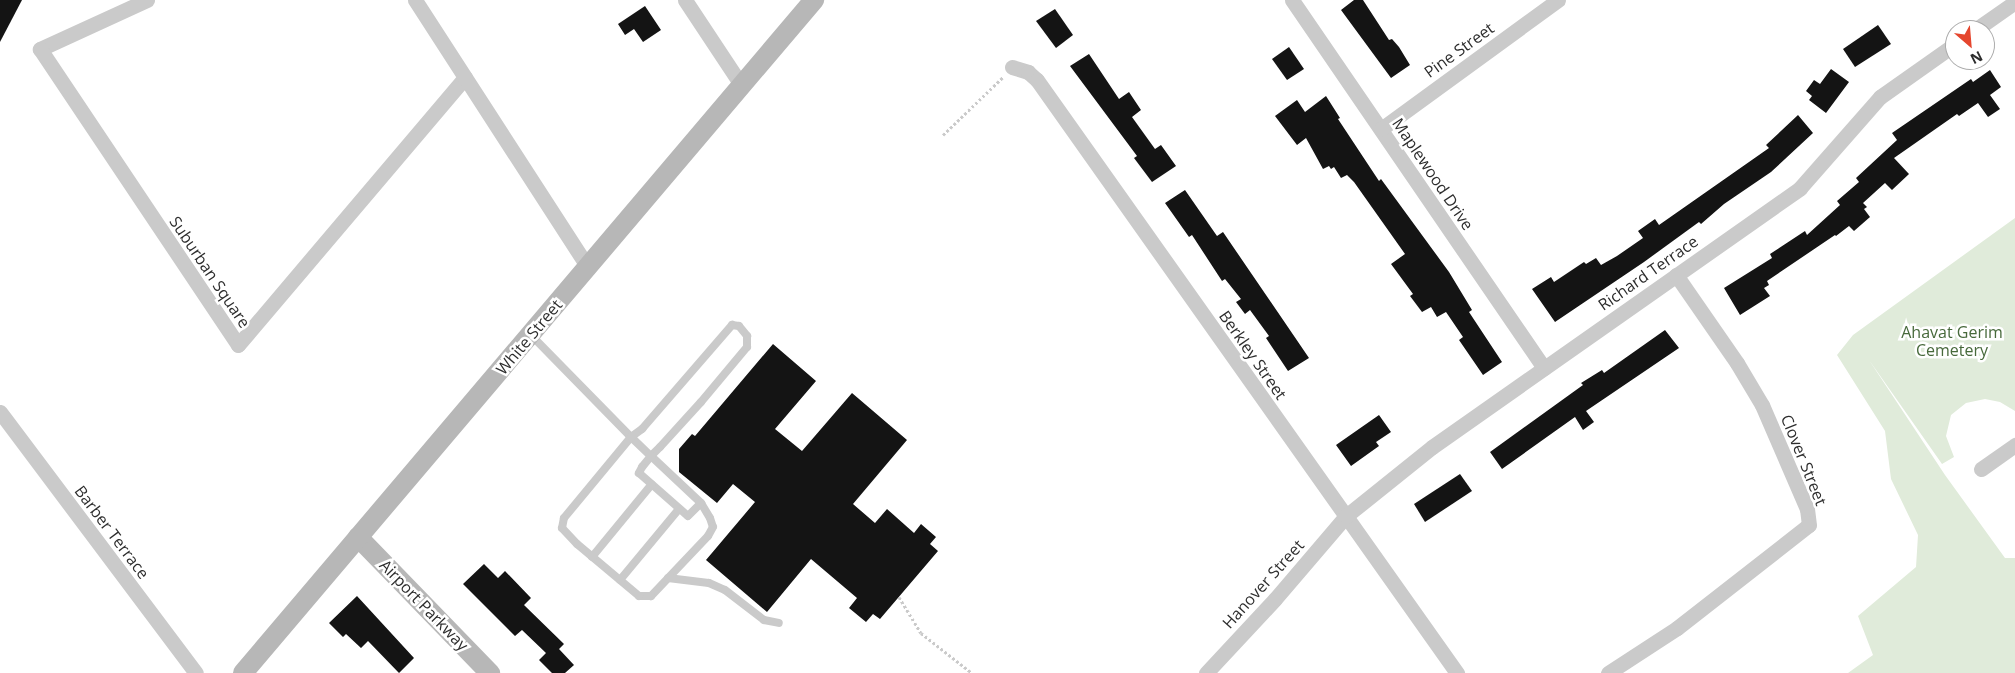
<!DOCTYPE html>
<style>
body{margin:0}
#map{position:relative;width:2015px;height:673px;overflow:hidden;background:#fff;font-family:"Open Sans",sans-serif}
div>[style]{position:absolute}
.green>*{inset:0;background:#e0ebda}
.building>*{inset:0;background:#141414}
.path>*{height:3px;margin-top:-1.5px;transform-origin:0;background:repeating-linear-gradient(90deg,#cacaca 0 2.5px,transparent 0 5px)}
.lane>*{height:8px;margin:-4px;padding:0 4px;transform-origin:4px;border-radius:4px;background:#cacaca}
.street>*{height:15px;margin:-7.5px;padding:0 7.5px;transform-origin:7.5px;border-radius:7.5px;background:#cacaca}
.secondary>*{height:20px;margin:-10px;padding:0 10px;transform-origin:10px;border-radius:10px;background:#b7b7b7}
span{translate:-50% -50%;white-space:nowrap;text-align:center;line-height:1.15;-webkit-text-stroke:5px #fff;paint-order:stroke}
.street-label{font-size:16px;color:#2d2d2d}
.park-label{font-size:16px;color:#47693b}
.north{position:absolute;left:1945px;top:20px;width:50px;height:50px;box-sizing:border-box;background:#fff;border:1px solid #ababab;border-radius:50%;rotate:153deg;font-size:14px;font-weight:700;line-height:20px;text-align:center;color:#2d2d2d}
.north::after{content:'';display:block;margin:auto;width:18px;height:22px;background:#e5462e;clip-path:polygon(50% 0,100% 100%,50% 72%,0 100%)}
</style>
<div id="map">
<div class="green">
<i style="clip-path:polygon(2015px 218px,2015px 411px,2000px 402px,1985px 399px,1966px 403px,1951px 415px,1946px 436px,1954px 457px,1942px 464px,1869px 360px,1945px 475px,2005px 558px,2015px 558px,2015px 673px,1848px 673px,1873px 655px,1858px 616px,1916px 567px,1918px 535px,1891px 479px,1885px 431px,1837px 355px,1853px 335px)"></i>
</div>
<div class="building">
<i style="clip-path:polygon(0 0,22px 0,0 42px)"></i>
<i style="clip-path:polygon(1354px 0,1363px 0,1389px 40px,1392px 39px,1399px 47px,1410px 65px,1391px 78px,1341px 10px)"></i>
<i style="clip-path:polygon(645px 6px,661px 30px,643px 42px,634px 29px,625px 35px,618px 24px)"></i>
<i style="clip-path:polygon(1055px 9px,1073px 35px,1056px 48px,1036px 21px)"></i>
<i style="clip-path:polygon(1878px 25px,1891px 44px,1855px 67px,1843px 49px)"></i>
<i style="clip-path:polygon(1289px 47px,1304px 69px,1287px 80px,1272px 59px)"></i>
<i style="clip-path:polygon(1089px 54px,1119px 99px,1129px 92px,1141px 110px,1132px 117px,1155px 149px,1161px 145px,1176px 166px,1152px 182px,1134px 158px,1137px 156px,1070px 66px)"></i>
<i style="clip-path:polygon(1831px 69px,1849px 82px,1826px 113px,1809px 100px,1812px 96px,1806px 91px,1814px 80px,1820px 84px)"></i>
<i style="clip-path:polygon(1990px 70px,2001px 87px,1990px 95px,2000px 109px,1988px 117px,1978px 103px,1959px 116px,1957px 114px,1894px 158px,1909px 174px,1892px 190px,1885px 183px,1863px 203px,1867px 207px,1864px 209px,1870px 217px,1854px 231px,1849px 226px,1836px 236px,1835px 235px,1767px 281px,1769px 285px,1764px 288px,1770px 296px,1740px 315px,1724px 288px,1772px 258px,1770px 254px,1805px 231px,1807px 235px,1840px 205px,1837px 201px,1859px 182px,1856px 178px,1897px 140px,1892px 133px,1971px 79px,1973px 82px)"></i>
<i style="clip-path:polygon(1326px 96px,1340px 118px,1338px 119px,1379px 181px,1381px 179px,1449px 272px,1472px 310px,1469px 312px,1502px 362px,1483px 375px,1459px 340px,1463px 337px,1446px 312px,1437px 317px,1431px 307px,1422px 312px,1410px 296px,1413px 294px,1391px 264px,1405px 254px,1354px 182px,1347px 175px,1341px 178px,1334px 167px,1331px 169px,1329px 166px,1323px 169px,1306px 138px,1297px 145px,1275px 116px,1297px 100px,1305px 112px)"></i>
<i style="clip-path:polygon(1798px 115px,1813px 133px,1771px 172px,1724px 204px,1701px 224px,1699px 222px,1644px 262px,1555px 322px,1532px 289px,1551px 277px,1554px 282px,1584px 262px,1586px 264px,1596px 258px,1601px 265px,1617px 256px,1643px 238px,1638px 231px,1655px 219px,1659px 225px,1769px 148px,1766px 145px)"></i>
<i style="clip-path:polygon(1185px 190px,1217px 236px,1223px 232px,1309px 358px,1288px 371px,1266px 338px,1269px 336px,1250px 310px,1245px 314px,1236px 302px,1241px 299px,1225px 279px,1222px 281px,1192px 235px,1189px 237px,1165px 203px)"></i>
<i style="clip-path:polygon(1665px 330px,1679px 348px,1586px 411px,1594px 422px,1583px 430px,1575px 417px,1502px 469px,1490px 452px,1583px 385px,1581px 383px,1602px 370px,1604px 373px)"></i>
<i style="clip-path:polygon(773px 344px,816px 381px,775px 429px,802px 451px,852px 393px,907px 440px,853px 504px,875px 523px,887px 509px,914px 533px,921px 524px,936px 537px,930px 544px,938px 551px,880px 619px,873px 614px,866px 622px,849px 608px,857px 598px,811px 559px,767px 612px,706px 560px,755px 502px,733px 484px,717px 503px,679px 472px,679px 449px,692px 434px,695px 436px)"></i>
<i style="clip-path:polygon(1379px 415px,1391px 432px,1376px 442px,1379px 446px,1351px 466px,1336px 445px)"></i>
<i style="clip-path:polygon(1460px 474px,1472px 491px,1425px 522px,1414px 504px)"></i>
<i style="clip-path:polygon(484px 564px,498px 578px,505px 571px,531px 598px,524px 605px,564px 644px,559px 649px,574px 665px,565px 673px,552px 673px,539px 660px,546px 653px,522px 630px,515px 636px,463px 584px)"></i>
<i style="clip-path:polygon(357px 596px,414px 658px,399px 673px,368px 641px,361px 648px,346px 634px,343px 637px,329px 623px)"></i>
</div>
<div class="path">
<i style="left:943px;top:135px;width:83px;rotate:-44deg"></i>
<i style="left:899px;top:597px;width:42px;rotate:58.6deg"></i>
<i style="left:921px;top:633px;width:65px;rotate:38.1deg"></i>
</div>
<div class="lane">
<i style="left:531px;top:335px;width:143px;rotate:45.6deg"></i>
<i style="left:631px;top:437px;width:28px;rotate:44deg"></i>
<i style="left:651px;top:456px;width:69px;rotate:43.2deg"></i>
<i style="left:701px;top:503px;width:17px;rotate:59deg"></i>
<i style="left:710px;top:518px;width:9px;rotate:72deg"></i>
<i style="left:713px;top:527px;width:10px;rotate:119deg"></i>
<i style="left:708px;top:536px;width:83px;rotate:133.5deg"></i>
<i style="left:651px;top:596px;width:12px;rotate:180deg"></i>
<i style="left:639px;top:596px;width:81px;rotate:-140deg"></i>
<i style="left:577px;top:544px;width:22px;rotate:-133deg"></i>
<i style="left:562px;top:528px;width:10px;rotate:-79deg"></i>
<i style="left:564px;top:518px;width:105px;rotate:-50.4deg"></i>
<i style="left:631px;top:437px;width:14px;rotate:-36deg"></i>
<i style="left:642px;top:429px;width:138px;rotate:-49.1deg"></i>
<i style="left:732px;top:325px;width:7px;rotate:8deg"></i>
<i style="left:739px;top:326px;width:13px;rotate:51deg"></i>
<i style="left:747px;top:336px;width:11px;rotate:90deg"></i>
<i style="left:747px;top:347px;width:72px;rotate:129.9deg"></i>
<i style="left:701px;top:402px;width:61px;rotate:132.3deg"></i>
<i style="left:660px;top:447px;width:13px;rotate:135deg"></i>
<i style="left:651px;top:456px;width:14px;rotate:129deg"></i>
<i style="left:642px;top:467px;width:7px;rotate:117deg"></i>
<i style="left:639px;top:473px;width:65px;rotate:41.3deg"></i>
<i style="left:688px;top:516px;width:18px;rotate:-45deg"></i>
<i style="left:592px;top:557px;width:94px;rotate:-50.6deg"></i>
<i style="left:668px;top:578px;width:41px;rotate:7deg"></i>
<i style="left:709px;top:583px;width:17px;rotate:24deg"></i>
<i style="left:725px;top:590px;width:49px;rotate:37.6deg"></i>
<i style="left:764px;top:620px;width:15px;rotate:11deg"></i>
<i style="left:620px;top:580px;width:92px;rotate:-50.3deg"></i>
</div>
<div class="street">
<i style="left:147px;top:0;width:118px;rotate:155.4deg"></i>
<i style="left:40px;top:49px;width:356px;rotate:56.2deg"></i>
<i style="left:238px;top:345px;width:351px;rotate:-49.7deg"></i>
<i style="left:415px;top:0;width:318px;rotate:57.1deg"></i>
<i style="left:685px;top:0;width:103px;rotate:56.5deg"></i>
<i style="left:1292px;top:0;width:446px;rotate:55.6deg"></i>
<i style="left:1975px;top:30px;width:49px;rotate:-35deg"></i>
<i style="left:1012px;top:67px;width:17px;rotate:17deg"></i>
<i style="left:1028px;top:72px;width:12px;rotate:42deg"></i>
<i style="left:1037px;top:80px;width:727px;rotate:54.69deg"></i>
<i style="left:1381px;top:129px;width:219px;rotate:-36.1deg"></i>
<i style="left:0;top:412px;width:326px;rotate:53.1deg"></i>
<i style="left:1981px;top:469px;width:42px;rotate:-35.2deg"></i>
<i style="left:1206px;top:673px;width:101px;rotate:-47deg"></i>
<i style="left:1275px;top:599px;width:109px;rotate:-49.5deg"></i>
<i style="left:1346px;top:516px;width:110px;rotate:-38.7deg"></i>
<i style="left:1432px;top:447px;width:450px;rotate:-35.1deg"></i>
<i style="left:1800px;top:188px;width:121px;rotate:-48.7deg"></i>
<i style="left:1880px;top:97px;width:92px;rotate:-35.2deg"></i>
<i style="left:1608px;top:673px;width:82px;rotate:-33.1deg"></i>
<i style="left:1677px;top:628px;width:167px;rotate:-38deg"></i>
<i style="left:1809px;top:525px;width:16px;rotate:-97deg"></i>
<i style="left:1807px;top:509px;width:113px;rotate:-113.4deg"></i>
<i style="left:1762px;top:405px;width:49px;rotate:-120.8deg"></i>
<i style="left:1737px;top:363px;width:107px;rotate:-124.7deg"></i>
</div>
<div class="secondary">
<i style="left:358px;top:537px;width:190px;rotate:45.9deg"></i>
<i style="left:243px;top:673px;width:883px;rotate:-49.69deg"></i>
</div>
<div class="street-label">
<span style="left:1459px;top:50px;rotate:-36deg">Pine Street</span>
<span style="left:1433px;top:174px;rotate:56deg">Maplewood Drive</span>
<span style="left:210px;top:272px;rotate:56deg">Suburban Square</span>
<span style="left:1648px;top:273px;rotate:-35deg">Richard Terrace</span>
<span style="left:529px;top:337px;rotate:-50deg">White Street</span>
<span style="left:1253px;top:355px;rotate:55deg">Berkley Street</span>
<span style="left:1804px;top:460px;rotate:68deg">Clover Street</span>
<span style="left:112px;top:532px;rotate:53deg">Barber Terrace</span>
<span style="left:1263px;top:584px;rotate:-48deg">Hanover Street</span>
<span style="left:424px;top:605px;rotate:46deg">Airport Parkway</span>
</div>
<div class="park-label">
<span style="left:1952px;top:341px">Ahavat Gerim<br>Cemetery</span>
</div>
<div class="north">N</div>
</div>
